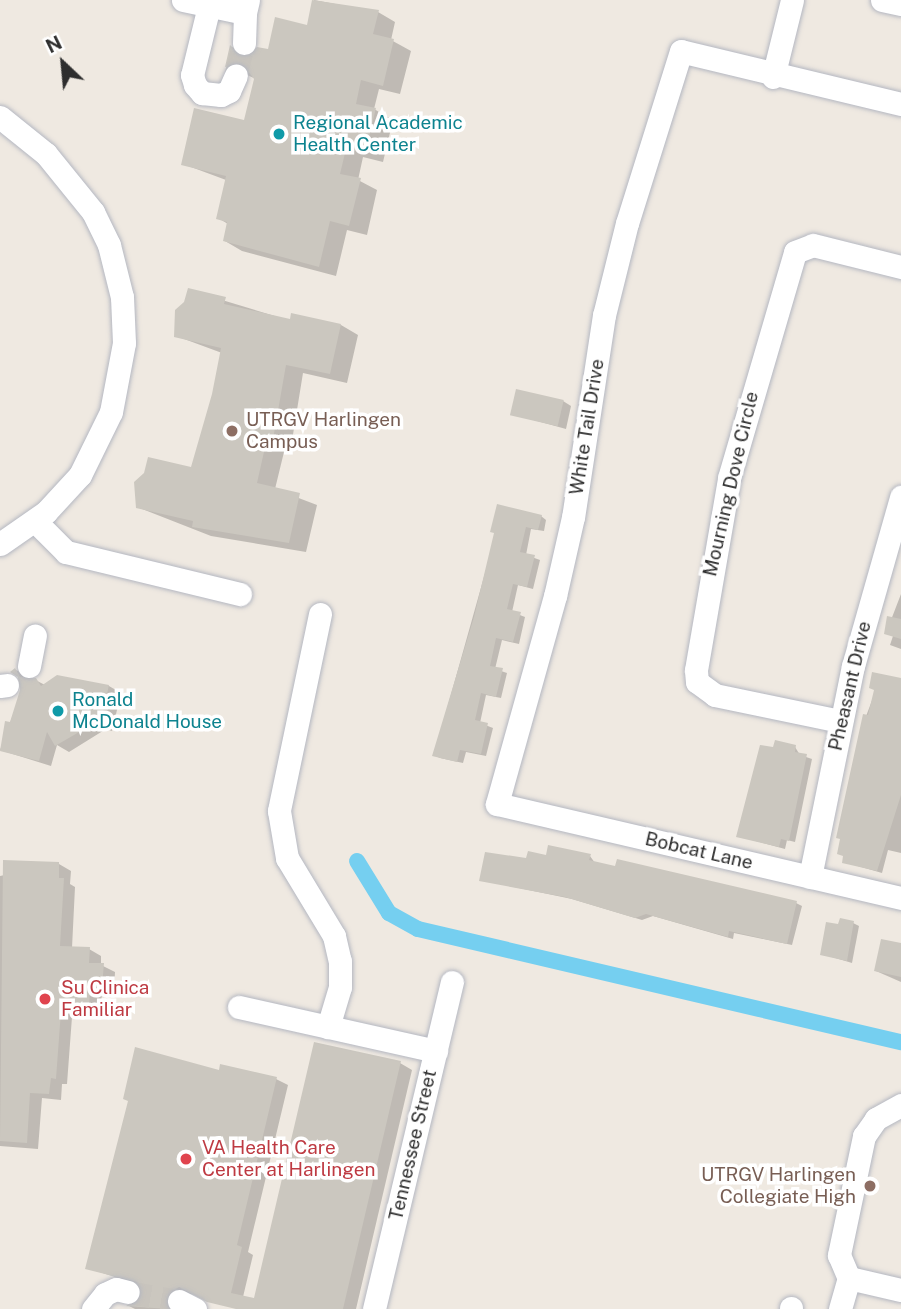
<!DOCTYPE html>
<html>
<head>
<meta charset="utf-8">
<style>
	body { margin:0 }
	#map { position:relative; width:901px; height:1309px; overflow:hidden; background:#efe9e1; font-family:"Public Sans",sans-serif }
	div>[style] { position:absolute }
	.shadow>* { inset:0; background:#0003 }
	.canal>* { height:16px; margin:-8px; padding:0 8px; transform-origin:8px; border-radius:8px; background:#75cff0 }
	.building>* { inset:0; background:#cbc7bf; transform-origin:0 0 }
	.minor-tunnel>* { height:23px; margin-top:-11.5px; transform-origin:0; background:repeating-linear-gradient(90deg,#c8c4bd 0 23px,transparent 0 34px) }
	.roads { filter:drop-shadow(0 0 2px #b4b7c1) drop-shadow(0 0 2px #b4b7c1) }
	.minor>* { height:23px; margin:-11.5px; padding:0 11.5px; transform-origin:11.5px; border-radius:11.5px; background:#fff }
	.dots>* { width:19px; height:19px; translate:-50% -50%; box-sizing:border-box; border:4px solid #fff; border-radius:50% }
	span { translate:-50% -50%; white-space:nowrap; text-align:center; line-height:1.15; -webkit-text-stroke:7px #fff; paint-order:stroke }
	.culture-label { font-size:19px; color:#0d838f }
	.left { translate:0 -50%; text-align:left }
	.education-label { font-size:19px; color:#785e54 }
	.right { translate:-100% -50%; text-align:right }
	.street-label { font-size:19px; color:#2e2e2e }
	.health-label { font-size:19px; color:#be3a42 }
	.north { position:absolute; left:28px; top:28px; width:70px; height:70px; -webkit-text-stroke:5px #fff; paint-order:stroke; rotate:334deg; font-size:19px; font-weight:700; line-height:28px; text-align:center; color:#2e2e2e }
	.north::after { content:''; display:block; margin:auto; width:24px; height:32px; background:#2e2e2e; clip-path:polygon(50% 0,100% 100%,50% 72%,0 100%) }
</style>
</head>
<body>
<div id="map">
	<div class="shadow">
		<div style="clip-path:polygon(314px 0,378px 12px,395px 22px,391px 40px,411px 51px,400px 94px,379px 89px,374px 109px,393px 120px,383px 162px,363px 157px,358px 180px,377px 190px,367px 235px,347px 230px,336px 276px,242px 251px,225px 241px,228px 224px,218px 218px,226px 180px,183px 164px,245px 122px,256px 79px,227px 66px,232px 47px,247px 56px,269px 51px,308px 27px)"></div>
		<div style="clip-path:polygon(189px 290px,291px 321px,293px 315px,341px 325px,358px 335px,347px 383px,303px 373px,290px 453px,284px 452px,275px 489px,317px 505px,306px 552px,211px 536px,137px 507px,193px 470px,213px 394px,222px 353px,176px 336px)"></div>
		<div style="clip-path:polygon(563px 401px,571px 406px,566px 429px,512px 414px)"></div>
		<div style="clip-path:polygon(541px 516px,546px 520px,544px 531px,531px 529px,526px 555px,540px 560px,533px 589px,518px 585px,512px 612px,525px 617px,519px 644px,502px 640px,495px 669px,507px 673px,501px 698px,486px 695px,480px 723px,493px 728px,486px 756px,466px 752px,463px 763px,440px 758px,434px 755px,496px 534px)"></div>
		<div style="clip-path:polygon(901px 594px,901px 649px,890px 645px,893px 636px,886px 633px)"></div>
		<div style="clip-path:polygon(16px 670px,45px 685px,58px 677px,109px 686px,121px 693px,112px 731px,106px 729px,69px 752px,57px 745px,51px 766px,0 750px,22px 690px)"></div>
		<div style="clip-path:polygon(901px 680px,901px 853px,888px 850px,882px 873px,844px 862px,860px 732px,876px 690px)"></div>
		<div style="clip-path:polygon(795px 747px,800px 755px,812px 759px,795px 842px,787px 840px,785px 849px,738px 836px,774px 749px)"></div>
		<div style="clip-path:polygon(590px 856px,595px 863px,796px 903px,802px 906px,792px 945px,734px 933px,733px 939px,653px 916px,642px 920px,572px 899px,481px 880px,528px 860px)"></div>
		<div style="clip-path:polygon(59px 864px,71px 871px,70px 884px,75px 887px,72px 948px,89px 949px,101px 956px,101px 965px,115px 972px,114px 993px,102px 992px,100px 1019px,72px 1017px,67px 1084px,62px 1084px,61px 1100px,42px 1098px,38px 1149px,0 1146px,0 876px)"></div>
		<div style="clip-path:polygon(853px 923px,859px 926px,852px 963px,822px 954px,839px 927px)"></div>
		<div style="clip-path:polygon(901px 945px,901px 982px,876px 971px)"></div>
		<div style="clip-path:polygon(400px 1063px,412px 1070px,356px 1309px,243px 1309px,198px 1294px,184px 1295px,178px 1309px,135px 1309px,129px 1306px,143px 1297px,140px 1285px,87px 1268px,220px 1072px,276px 1079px,288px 1085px,248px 1252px,253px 1255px,243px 1297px,256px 1300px)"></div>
	</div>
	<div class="canal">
		<div style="left:357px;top:861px;width:61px;rotate:58.4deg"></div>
		<div style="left:389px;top:913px;width:33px;rotate:29deg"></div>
		<div style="left:418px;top:929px;width:496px;rotate:13.2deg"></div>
	</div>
	<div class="building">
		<div style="clip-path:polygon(312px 0,379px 10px,373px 34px,394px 39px,383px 86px,361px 80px,356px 104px,376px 108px,365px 153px,346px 149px,340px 174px,361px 178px,349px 226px,330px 221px,319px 267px,223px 241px,227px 222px,216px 219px,226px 176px,181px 165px,194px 108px,244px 120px,254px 79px,241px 62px,225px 67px,230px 45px,243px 57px,257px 47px,268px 49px,275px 17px,307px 25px)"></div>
		<div style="clip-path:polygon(188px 288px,226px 297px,224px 304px,290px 319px,291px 313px,341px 324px,330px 374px,286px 365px,272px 445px,266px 443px,257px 483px,300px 493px,289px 543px,192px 527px,193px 521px,136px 508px,134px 482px,144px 473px,148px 457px,191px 467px,212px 394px,221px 348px,174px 337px,175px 310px,184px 302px)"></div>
		<div style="left:516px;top:389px;width:49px;height:27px;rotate:13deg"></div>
		<div style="clip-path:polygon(497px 504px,542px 515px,538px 530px,526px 527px,520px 552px,535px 555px,527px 587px,513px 584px,507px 609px,521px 612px,513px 642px,496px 638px,490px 666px,503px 668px,496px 697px,481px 693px,475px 720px,488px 723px,481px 754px,460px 750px,457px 762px,432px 756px,474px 617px,494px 533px,490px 532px)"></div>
		<div style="clip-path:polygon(887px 616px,901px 619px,901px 639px,884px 634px)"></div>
		<div style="clip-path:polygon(15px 668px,20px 677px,36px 678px,41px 686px,57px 675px,109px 685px,100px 725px,93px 724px,55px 746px,47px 732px,39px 761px,0 751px,5px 721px,10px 722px,20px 690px,18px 677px,10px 672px)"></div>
		<div style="clip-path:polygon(872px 672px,901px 678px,901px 795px,877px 871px,842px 863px,843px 856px,837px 854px,840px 839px,836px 838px,863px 714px,868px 715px,874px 690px,869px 688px)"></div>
		<div style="clip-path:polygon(775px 740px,796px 745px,795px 752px,807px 754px,789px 841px,781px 839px,779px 847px,736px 837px,760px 745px,773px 747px)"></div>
		<div style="clip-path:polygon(548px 845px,591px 854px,589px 860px,615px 866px,617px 859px,797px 901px,787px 944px,729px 931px,728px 937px,646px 914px,635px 918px,565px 897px,479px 881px,485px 852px,526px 858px,528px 851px,546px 855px)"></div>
		<div style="clip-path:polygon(3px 860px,59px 862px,59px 878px,64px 878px,60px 946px,90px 947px,89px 963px,104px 963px,102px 987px,90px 986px,89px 1013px,61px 1011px,56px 1079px,51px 1078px,49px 1094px,30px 1093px,27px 1143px,0 1141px)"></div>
		<div style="clip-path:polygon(840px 918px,854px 921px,847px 961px,820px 955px,826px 922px,838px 924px)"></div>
		<div style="clip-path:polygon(881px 939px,901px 943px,901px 977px,874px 971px)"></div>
		<div style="clip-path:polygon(314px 1042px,401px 1061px,343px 1309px,236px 1309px,207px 1302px,179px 1287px,167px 1294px,168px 1309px,126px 1306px,141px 1296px,137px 1282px,85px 1269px,128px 1101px,123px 1099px,135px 1047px,219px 1070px,220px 1064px,277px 1077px,237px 1245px,242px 1247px,231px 1293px,254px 1298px)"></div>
	</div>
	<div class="minor-tunnel">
		<div style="left:236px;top:75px;width:33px;rotate:-76deg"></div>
		<div style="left:128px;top:1292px;width:52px;rotate:10deg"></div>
	</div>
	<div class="roads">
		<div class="minor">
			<div style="left:183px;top:0;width:63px;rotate:11.8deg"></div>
			<div style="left:245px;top:13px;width:13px;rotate:-77deg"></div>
			<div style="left:882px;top:0;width:19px;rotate:12deg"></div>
			<div style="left:209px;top:6px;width:71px;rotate:103.8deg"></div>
			<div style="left:192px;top:75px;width:10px;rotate:73deg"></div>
			<div style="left:195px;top:85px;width:11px;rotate:49deg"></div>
			<div style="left:202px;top:93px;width:19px;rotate:6deg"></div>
			<div style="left:221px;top:95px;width:9px;rotate:-27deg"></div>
			<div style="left:229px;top:91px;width:17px;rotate:-66deg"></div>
			<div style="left:244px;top:43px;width:30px;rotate:-88deg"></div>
			<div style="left:773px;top:77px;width:79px;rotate:-76.1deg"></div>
			<div style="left:901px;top:104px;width:226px;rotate:-166.5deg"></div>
			<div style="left:681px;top:51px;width:180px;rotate:107.4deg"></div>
			<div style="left:627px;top:223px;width:95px;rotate:104deg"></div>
			<div style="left:604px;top:315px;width:204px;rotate:98.7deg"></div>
			<div style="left:573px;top:517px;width:81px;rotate:102.8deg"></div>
			<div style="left:555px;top:596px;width:216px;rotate:105.6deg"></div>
			<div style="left:497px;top:804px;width:415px;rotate:13.1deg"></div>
			<div style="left:0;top:117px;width:59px;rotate:38.8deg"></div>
			<div style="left:46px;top:154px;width:75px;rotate:51deg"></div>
			<div style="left:93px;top:212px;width:37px;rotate:64deg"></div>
			<div style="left:109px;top:245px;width:54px;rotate:76deg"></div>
			<div style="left:122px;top:297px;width:46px;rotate:87.5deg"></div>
			<div style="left:124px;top:343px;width:70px;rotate:100.7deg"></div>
			<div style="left:111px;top:412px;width:70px;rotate:116.2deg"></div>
			<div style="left:80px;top:475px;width:50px;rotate:132.6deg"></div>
			<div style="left:46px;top:512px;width:56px;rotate:145.2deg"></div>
			<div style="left:35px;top:521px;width:44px;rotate:45deg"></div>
			<div style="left:66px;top:552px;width:179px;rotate:13.6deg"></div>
			<div style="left:320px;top:614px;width:201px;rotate:101.8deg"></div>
			<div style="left:279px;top:811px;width:48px;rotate:80.3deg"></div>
			<div style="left:287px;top:858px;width:91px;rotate:58.9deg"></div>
			<div style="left:334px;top:936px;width:26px;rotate:77deg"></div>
			<div style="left:340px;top:961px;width:26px;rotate:90deg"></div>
			<div style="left:340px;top:987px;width:42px;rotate:106.7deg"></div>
			<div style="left:29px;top:666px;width:31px;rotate:-79deg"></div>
			<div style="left:0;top:686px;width:7px;rotate:-8deg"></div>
			<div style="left:840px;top:721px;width:128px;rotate:-168.3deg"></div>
			<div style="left:715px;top:695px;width:22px;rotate:-144deg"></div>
			<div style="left:697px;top:682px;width:12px;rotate:-95deg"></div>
			<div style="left:696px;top:670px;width:195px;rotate:-80.2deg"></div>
			<div style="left:729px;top:478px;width:235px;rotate:-73.7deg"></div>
			<div style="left:795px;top:252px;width:19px;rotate:-21deg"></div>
			<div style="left:813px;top:245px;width:91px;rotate:14deg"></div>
			<div style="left:810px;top:877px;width:215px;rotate:-78.5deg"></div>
			<div style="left:853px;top:666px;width:176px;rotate:-74.1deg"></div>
			<div style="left:239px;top:1007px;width:202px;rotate:12.6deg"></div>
			<div style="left:901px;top:1105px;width:29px;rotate:151deg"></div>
			<div style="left:876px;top:1119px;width:21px;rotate:125deg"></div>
			<div style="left:864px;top:1136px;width:122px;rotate:101.9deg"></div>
			<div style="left:839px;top:1255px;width:25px;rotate:67deg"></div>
			<div style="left:849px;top:1278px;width:53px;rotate:13deg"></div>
			<div style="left:179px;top:1301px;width:18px;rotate:27deg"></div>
			<div style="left:93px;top:1309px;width:19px;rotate:-51deg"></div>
			<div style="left:105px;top:1294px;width:12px;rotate:-24deg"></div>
			<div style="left:116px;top:1289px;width:12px;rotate:14deg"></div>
			<div style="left:374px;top:1309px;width:336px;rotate:-76.6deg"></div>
			<div style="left:791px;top:1309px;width:1px;rotate:-90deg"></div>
			<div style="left:840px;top:1309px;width:32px;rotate:-74deg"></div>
		</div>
	</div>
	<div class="dots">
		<div style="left:279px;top:134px;background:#0f9aa8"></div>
		<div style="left:232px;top:431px;background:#8d6e63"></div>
		<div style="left:58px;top:711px;background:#0f9aa8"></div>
		<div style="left:45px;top:999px;background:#e0444e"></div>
		<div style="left:186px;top:1159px;background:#e0444e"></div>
		<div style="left:870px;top:1186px;background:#8d6e63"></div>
	</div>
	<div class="culture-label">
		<span class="left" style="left:293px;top:134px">Regional Academic<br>Health Center</span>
		<span class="left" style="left:72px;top:711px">Ronald<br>McDonald House</span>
	</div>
	<div class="education-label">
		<span class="left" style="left:246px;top:431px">UTRGV Harlingen<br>Campus</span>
		<span class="right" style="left:856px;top:1186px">UTRGV Harlingen<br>Collegiate High</span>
	</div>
	<div class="street-label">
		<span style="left:587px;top:427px;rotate:-81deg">White Tail Drive</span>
		<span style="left:731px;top:484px;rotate:-77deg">Mourning Dove Circle</span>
		<span style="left:850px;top:686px;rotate:-77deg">Pheasant Drive</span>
		<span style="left:699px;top:851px;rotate:13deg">Bobcat Lane</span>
		<span style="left:413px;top:1145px;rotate:-77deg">Tennessee Street</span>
	</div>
	<div class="health-label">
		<span class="left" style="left:61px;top:999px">Su Clinica<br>Familiar</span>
		<span class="left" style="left:202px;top:1159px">VA Health Care<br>Center at Harlingen</span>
	</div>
	<div class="north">N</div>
</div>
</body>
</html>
